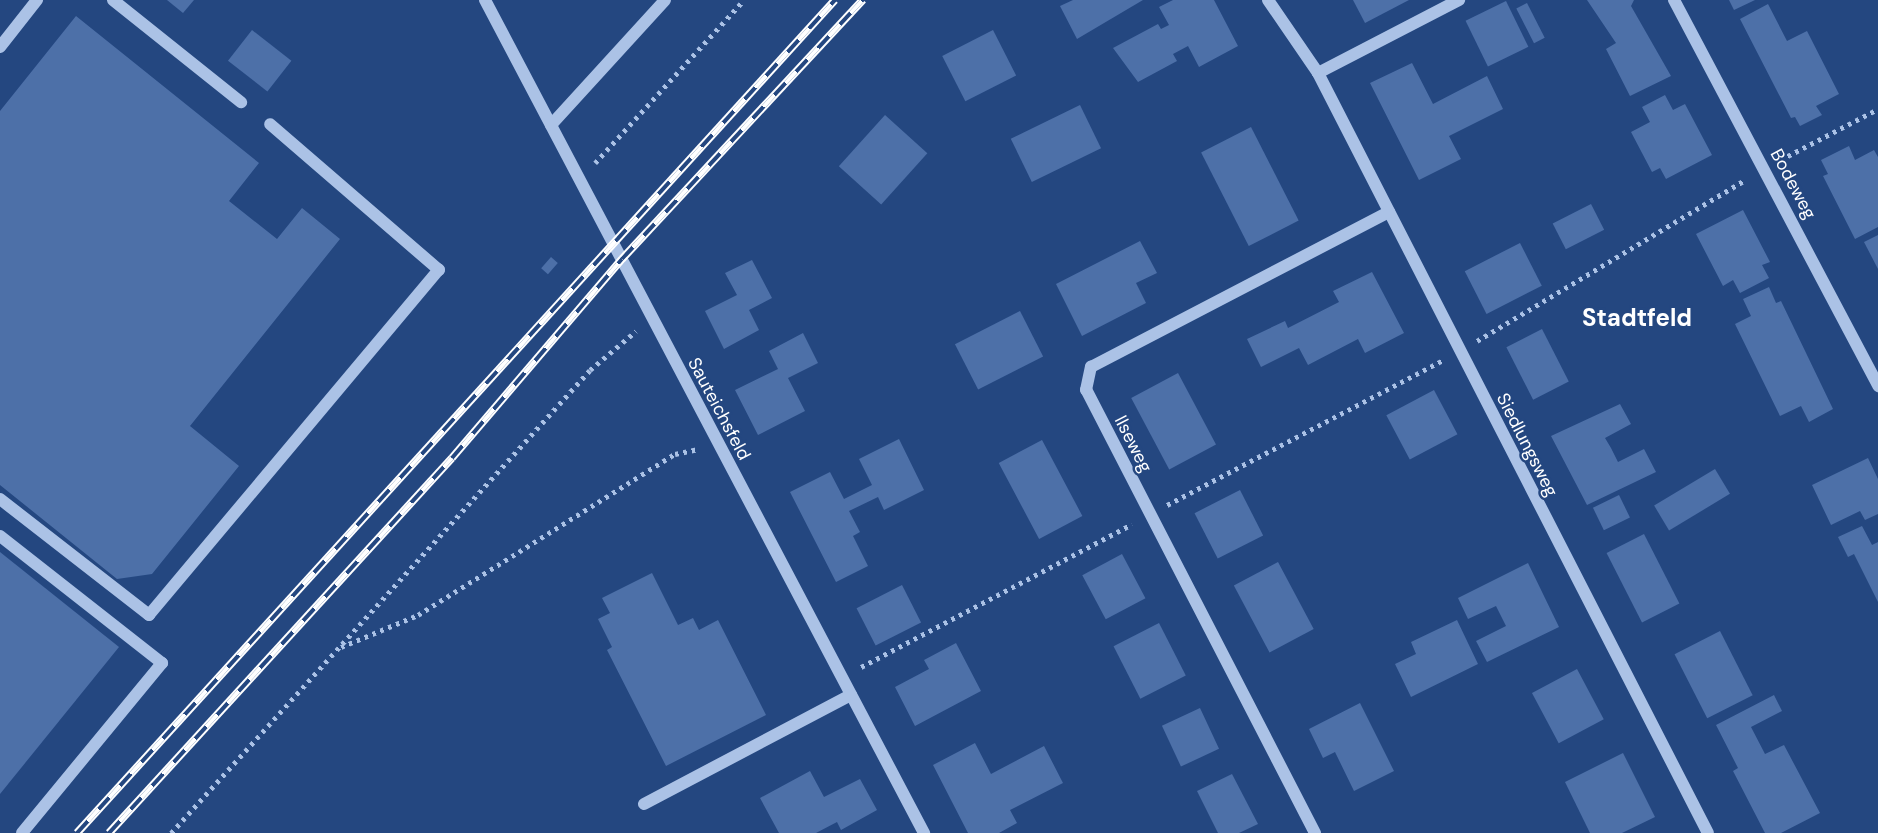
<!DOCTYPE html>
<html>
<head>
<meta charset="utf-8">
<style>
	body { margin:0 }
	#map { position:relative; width:1878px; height:833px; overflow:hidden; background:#244780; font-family:"DM Sans",sans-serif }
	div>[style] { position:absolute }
	.building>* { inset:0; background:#4d70a8; transform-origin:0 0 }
	.path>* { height:4.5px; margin-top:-2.25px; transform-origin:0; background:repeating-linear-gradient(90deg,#abc2e6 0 3.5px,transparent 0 8.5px) }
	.minor>* { height:12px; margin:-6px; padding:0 6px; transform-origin:6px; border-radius:6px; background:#abc2e6 }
	.rail>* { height:8px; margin-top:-4px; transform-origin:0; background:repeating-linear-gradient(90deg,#244780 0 16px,#fff 0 32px); box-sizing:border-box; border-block:2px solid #fff }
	span { translate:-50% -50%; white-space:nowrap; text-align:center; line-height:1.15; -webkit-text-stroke:5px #244780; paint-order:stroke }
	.street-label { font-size:18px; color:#fff }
	.district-label { font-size:24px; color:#fff; font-weight:700 }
</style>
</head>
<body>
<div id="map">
	<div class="building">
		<div style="clip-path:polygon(167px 0,194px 0,183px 13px)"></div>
		<div style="clip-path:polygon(1073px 0,1143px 0,1077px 39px,1060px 6px)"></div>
		<div style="clip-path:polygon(1173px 0,1214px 0,1238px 46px,1199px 67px,1188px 46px,1173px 54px,1177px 61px,1138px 82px,1113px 48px,1158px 24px,1161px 29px,1169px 25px,1159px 7px)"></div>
		<div style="clip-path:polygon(1353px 0,1409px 0,1365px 23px)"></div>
		<div style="clip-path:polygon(1587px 0,1634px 0,1631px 6px,1671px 76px,1630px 96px,1606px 49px,1616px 43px)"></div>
		<div style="clip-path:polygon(1729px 0,1755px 0,1734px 10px)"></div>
		<div style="left:1506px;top:1px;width:51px;height:45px;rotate:64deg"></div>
		<div style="left:1527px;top:3px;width:39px;height:12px;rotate:63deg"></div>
		<div style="clip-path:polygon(1768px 4px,1787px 41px,1807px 31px,1839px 94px,1816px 106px,1822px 115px,1800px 126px,1795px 117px,1791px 118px,1740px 19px)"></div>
		<div style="clip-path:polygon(76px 16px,259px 163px,229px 201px,277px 239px,302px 208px,340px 239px,190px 426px,239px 466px,152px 574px,117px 579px,0 485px,0 111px)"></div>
		<div style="left:252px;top:30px;width:50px;height:39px;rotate:38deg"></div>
		<div style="left:993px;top:30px;width:51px;height:57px;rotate:63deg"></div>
		<div style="clip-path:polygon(1412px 63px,1433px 104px,1487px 76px,1503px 109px,1449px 136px,1461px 159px,1419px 180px,1370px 83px)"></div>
		<div style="clip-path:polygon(1665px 95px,1673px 110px,1685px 104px,1712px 155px,1666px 179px,1660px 168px,1652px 172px,1631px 132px,1650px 122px,1642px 107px)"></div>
		<div style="left:1080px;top:105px;width:48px;height:77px;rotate:64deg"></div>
		<div style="left:885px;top:115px;width:57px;height:69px;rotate:42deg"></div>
		<div style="left:1251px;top:127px;width:105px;height:56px;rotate:63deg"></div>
		<div style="clip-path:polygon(1849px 146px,1855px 160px,1874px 150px,1878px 157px,1878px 227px,1855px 239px,1823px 176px,1828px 174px,1821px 160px)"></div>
		<div style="left:1591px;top:204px;width:29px;height:43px;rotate:63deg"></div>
		<div style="clip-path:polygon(1743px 210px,1770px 262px,1762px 265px,1769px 278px,1740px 293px,1733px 280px,1723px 286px,1696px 234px)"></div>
		<div style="clip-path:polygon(1878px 235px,1878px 269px,1864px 242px)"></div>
		<div style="clip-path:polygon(1140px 241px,1157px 273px,1136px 283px,1146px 303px,1082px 336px,1056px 284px)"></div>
		<div style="left:1520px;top:243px;width:48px;height:62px;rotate:63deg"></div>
		<div style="left:551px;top:257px;width:9px;height:15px;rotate:41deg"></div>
		<div style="clip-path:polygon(752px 260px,772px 298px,749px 310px,759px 330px,724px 349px,705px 311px,737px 295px,725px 273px)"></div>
		<div style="clip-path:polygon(1372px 272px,1404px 333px,1365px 353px,1358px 339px,1308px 365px,1299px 348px,1261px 367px,1247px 339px,1285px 321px,1288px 328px,1339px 302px,1333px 291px)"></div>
		<div style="clip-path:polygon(1769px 287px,1776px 303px,1781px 301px,1833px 409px,1809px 422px,1801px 406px,1780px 416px,1735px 324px,1751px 316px,1743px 299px)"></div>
		<div style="left:1020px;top:311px;width:51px;height:73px;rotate:63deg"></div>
		<div style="left:1542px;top:329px;width:59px;height:40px;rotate:63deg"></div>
		<div style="clip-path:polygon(803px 333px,818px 363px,788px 378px,805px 411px,758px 435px,735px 390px,778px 369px,769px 351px)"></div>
		<div style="left:1178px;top:373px;width:81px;height:53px;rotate:62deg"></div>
		<div style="left:1434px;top:390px;width:50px;height:54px;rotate:62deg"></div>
		<div style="clip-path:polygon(1620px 404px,1631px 424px,1605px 438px,1611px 448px,1618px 462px,1644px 449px,1656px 472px,1587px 505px,1551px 436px)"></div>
		<div style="clip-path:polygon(899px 439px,924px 490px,884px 510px,878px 497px,849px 511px,860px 532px,853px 536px,868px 566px,836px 582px,790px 492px,830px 472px,844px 499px,872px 485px,859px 459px)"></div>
		<div style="left:1042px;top:440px;width:86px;height:49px;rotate:62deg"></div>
		<div style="clip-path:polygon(1868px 458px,1878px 479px,1878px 514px,1865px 520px,1860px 511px,1831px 525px,1812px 485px)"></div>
		<div style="left:1715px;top:469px;width:29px;height:71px;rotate:59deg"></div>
		<div style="left:1240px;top:490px;width:51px;height:51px;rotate:63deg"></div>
		<div style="left:1619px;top:495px;width:25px;height:29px;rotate:64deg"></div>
		<div style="clip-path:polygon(1862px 526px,1872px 545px,1878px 542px,1878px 602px,1854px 554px,1848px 557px,1838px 537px)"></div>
		<div style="left:1644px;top:534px;width:78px;height:42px;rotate:63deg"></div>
		<div style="clip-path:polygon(0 552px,119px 647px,0 794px)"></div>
		<div style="left:1122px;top:554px;width:50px;height:45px;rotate:62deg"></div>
		<div style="left:1278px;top:562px;width:76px;height:50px;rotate:62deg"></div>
		<div style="clip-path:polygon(1528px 563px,1559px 627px,1487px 662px,1476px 641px,1506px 626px,1496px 606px,1468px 619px,1458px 598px)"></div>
		<div style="clip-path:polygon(652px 573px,678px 625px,693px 618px,699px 630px,718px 620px,766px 715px,666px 766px,607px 650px,612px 647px,598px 619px,610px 613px,602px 598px)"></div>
		<div style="left:902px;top:585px;width:42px;height:51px;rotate:63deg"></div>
		<div style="clip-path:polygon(1457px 620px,1478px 664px,1411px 697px,1395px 664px,1416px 654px,1411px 642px)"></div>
		<div style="left:1159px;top:623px;width:59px;height:51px;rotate:63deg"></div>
		<div style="left:1720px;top:631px;width:72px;height:51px;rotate:63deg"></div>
		<div style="clip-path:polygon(956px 643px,981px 691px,915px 726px,895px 687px,929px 669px,924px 660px)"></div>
		<div style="left:1577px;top:669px;width:57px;height:51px;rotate:62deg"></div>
		<div style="clip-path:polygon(1774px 695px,1782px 711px,1751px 727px,1765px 754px,1784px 745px,1820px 813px,1781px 833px,1765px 833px,1733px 771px,1738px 768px,1716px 725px)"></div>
		<div style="clip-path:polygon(1360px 703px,1394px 771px,1354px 791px,1335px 752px,1323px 758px,1309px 729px)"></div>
		<div style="left:1200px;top:708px;width:45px;height:42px;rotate:65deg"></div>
		<div style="clip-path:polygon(975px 743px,991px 774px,1044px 746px,1063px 783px,1010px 810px,1017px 823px,999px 833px,968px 833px,933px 765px)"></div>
		<div style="clip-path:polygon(1623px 753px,1655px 817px,1622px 833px,1590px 833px,1565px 782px)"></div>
		<div style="clip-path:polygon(810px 771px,824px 797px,860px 779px,877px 810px,841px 830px,837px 822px,816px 833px,779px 833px,760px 798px)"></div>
		<div style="clip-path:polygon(1232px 774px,1258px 824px,1239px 833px,1218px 833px,1197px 791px)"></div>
	</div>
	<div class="path">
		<div style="left:1780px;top:160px;width:110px;rotate:-27.5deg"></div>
		<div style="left:595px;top:163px;width:221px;rotate:-47.6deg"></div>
		<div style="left:1477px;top:341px;width:313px;rotate:-31deg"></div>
		<div style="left:1167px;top:505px;width:310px;rotate:-27.7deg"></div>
		<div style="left:341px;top:647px;width:83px;rotate:-22.6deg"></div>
		<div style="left:418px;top:615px;width:303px;rotate:-32.1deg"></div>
		<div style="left:675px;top:454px;width:25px;rotate:-12deg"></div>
		<div style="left:861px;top:667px;width:306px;rotate:-27.8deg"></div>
		<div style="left:171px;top:833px;width:624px;rotate:-47.86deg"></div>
		<div style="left:590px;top:370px;width:60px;rotate:-40.3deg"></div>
	</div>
	<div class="minor">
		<div style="left:113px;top:0;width:164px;rotate:38.6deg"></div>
		<div style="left:485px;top:0;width:942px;rotate:62.21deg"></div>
		<div style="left:1268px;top:0;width:88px;rotate:55.6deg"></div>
		<div style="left:1318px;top:73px;width:854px;rotate:62.84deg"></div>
		<div style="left:1674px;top:0;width:437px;rotate:62.1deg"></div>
		<div style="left:0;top:47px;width:60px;rotate:-51.8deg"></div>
		<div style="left:1318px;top:73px;width:159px;rotate:-27.4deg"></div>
		<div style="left:551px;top:125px;width:169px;rotate:-47.6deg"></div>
		<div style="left:0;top:499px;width:189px;rotate:37.9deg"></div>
		<div style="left:149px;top:615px;width:451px;rotate:-50deg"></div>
		<div style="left:439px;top:270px;width:223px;rotate:-139.2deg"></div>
		<div style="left:0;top:536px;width:206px;rotate:38.1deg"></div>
		<div style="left:162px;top:663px;width:220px;rotate:129.5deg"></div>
		<div style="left:644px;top:804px;width:234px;rotate:-27.8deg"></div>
		<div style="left:1315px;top:833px;width:499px;rotate:-117.3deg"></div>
		<div style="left:1086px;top:390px;width:24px;rotate:-78deg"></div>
		<div style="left:1091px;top:367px;width:336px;rotate:-27.5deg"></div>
	</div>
	<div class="rail">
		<div style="left:77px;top:833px;width:1126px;rotate:-47.7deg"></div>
		<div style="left:109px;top:833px;width:508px;rotate:-47.55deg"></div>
		<div style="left:452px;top:458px;width:262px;rotate:-49.5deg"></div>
		<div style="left:622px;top:259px;width:354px;rotate:-47.1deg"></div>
	</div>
	<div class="street-label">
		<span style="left:1793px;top:184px;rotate:62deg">Bodeweg</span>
		<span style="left:719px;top:409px;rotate:62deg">Sauteichsfeld</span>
		<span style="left:1133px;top:444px;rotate:63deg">Ilseweg</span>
		<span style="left:1527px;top:445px;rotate:63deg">Siedlungsweg</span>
	</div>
	<div class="district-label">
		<span style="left:1637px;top:318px">Stadtfeld</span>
	</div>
</div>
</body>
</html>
